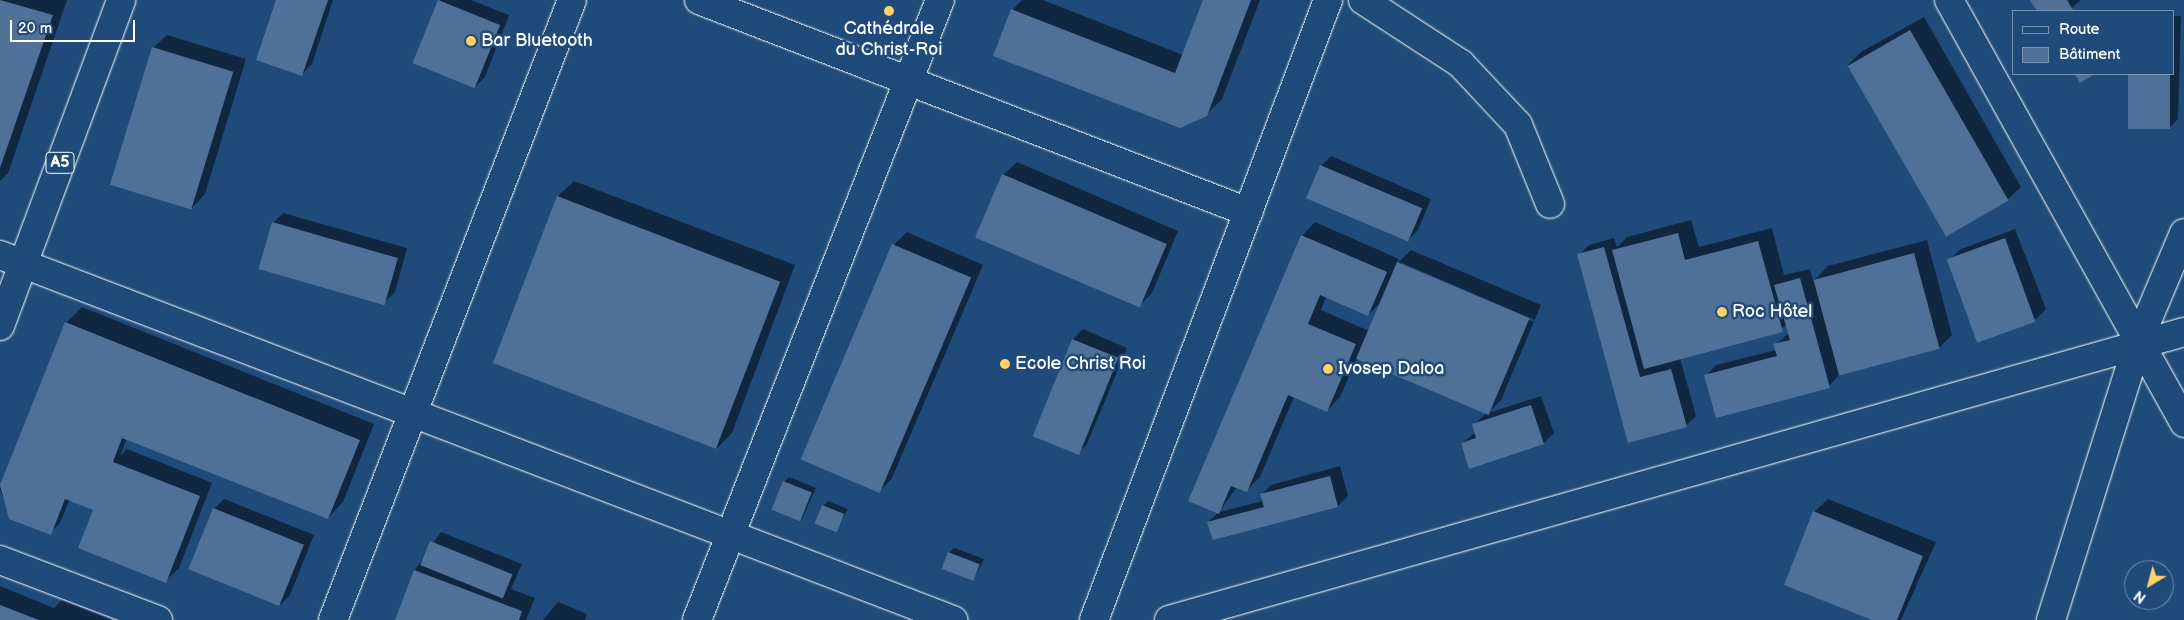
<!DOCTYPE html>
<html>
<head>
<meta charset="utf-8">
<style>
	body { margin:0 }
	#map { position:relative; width:2184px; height:620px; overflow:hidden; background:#1f4a7a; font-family:"Balsamiq Sans",sans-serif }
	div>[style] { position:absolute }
	.shadow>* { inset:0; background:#0007 }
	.building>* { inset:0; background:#507197; transform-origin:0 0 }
	.roads { filter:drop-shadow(0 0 1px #fff) drop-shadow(0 0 1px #fff) }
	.minor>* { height:28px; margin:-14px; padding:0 14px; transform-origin:14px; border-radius:14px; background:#1f4a7a }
	.major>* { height:28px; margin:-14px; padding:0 14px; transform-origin:14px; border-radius:14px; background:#1f4a7a }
	.dots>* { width:14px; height:14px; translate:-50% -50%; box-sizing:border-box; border:2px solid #1f4a7a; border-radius:50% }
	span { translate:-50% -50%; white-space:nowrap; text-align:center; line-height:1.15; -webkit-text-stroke:5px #1f4a7a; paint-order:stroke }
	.shield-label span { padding:1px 4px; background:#1f4a7a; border:1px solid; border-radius:4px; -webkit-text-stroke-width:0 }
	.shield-label { font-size:16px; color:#fff; font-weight:700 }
	.poi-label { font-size:18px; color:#fff }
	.left { translate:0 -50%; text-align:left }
	.legend { position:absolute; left:2012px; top:10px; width:162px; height:65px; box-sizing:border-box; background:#1f4a7a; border:1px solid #7992af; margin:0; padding:6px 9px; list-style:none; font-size:15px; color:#fff }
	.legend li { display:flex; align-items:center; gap:10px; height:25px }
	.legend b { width:25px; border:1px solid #7992af }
	.north { position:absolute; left:2124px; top:560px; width:50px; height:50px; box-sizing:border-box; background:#1f4a7a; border:1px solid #7992af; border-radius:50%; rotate:217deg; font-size:14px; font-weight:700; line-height:20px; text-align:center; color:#fff }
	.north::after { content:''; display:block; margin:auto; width:18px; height:22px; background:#ffd166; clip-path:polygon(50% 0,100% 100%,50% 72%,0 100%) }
	.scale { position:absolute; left:10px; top:20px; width:125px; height:22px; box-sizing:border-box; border:2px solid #fff; border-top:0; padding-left:6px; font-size:15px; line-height:18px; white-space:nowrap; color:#fff; -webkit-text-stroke:4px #1f4a7a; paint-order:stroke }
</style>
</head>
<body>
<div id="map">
	<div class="shadow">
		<div style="clip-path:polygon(0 0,67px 0,8px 173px,0 181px)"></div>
		<div style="clip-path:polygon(278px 0,333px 0,312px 64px,302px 74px)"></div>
		<div style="clip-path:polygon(440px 0,471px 0,509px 15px,485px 77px,475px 87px)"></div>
		<div style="clip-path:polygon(1022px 0,1043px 0,1183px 55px,1204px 0,1260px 0,1222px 99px,1206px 115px,1012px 10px)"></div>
		<div style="clip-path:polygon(2032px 0,2081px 0,2068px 11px,2038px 11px)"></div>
		<div style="clip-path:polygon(2173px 16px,2181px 16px,2178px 119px,2168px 129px,2128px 128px,2130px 74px,2173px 74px)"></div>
		<div style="clip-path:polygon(1924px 17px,2021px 187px,2007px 200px,1848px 65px,1861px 52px)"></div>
		<div style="clip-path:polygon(167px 35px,246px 59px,205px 194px,192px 208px,153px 48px)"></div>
		<div style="clip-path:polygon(1331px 156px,1431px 199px,1418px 230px,1408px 240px,1321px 166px)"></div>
		<div style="clip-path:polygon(1017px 162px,1178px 231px,1152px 293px,1138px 307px,1003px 175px)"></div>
		<div style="clip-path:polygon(574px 181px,795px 265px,732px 433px,717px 448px,495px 364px,558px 196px)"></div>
		<div style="clip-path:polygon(283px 213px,407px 248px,395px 292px,385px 302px,273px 223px)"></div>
		<div style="clip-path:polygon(1691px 220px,1699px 247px,1772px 228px,1784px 275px,1810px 269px,1813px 281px,1828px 266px,1927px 240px,1952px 335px,1939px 348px,1839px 375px,1829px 386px,1706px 376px,1716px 365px,1776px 350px,1775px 345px,1789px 333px,1787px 326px,1680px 358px,1696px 416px,1686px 426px,1629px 441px,1579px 255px,1589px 245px,1614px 238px,1617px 247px,1627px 237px)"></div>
		<div style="clip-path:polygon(evenodd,1315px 222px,1399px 259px,1397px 264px,1411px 250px,1541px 305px,1501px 400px,1488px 413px,1541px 396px,1554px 433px,1544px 443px,1462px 443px,1476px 432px,1473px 425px,1487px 413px,1357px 358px,1340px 397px,1327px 411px,1294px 397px,1260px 477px,1246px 491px,1237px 487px,1219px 512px,1263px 501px,1261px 495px,1271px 485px,1340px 466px,1348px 496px,1338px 506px,1213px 538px,1208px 522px,1219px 512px,1302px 236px,1315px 222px,1402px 263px,1535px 320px,1534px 322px,1402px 266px,1402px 263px,1315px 222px,1326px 297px,1368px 315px,1381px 302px,1369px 331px,1321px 310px,1326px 297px)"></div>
		<div style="clip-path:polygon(2015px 229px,2046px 309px,2036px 319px,1980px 340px,1949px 261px,1959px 250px)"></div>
		<div style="clip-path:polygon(907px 232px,983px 265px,892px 478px,879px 492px,894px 245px)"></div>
		<div style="clip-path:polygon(82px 307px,374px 424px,343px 502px,328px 518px,127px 438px,120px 456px,127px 449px,212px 483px,179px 568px,165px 581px,97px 505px,70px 499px,60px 523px,50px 533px,10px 518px,0 489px,66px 323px)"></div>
		<div style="clip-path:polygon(1083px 329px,1127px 348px,1087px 444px,1077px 454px,1073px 339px)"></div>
		<div style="clip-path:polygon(789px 477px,816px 488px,801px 521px,784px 482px)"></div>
		<div style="clip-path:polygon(224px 499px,314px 535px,290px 595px,280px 605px,214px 509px)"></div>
		<div style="clip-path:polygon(1828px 499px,1936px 542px,1901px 620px,1876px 620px,1814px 512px)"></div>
		<div style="clip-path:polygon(828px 501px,848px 509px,836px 531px,823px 506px)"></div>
		<div style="clip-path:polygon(441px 532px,522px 564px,511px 589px,535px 598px,526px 620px,396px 620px,415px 570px)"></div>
		<div style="clip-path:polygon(954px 548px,984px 559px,973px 580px,949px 553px)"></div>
		<div style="clip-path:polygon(0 586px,54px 608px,62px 600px,112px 620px,0 620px)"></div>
		<div style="clip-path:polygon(558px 602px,587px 614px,585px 620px,543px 620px)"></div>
	</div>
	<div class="building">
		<div style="clip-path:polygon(0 0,53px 15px,0 168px)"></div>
		<div style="clip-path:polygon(276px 0,328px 0,302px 76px,256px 60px)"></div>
		<div style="left:438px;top:0;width:67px;height:68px;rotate:22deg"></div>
		<div style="clip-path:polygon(1203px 0,1251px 0,1207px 116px,1180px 128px,993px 56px,1011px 9px,1175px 73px)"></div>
		<div style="clip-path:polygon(2030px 0,2067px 0,2073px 10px,2037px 11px)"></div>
		<div style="left:1910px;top:30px;width:197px;height:72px;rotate:60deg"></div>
		<div style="left:152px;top:47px;width:85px;height:144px;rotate:17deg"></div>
		<div style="clip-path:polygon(2075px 74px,2095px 74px,2080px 83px)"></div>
		<div style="left:2128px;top:74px;width:42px;height:55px"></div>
		<div style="left:1320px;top:165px;width:111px;height:36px;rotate:23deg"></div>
		<div style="left:1002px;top:174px;width:179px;height:69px;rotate:23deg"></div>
		<div style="left:557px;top:196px;width:239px;height:179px;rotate:21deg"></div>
		<div style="left:272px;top:222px;width:131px;height:49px;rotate:16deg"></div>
		<div style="clip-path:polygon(1678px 233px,1685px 260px,1758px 241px,1783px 332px,1644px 369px,1612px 250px)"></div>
		<div style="clip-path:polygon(1301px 235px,1387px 272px,1368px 316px,1320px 295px,1308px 324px,1356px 344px,1327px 412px,1288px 395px,1247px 492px,1231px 486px,1219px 514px,1188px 501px)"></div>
		<div style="left:2005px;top:238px;width:89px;height:62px;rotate:70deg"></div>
		<div style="left:892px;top:244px;width:86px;height:234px;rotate:23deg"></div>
		<div style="clip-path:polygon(1604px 247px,1640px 377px,1671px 369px,1687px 427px,1628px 443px,1577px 254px)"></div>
		<div style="left:1914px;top:253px;width:99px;height:104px;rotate:75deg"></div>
		<div style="left:1397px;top:262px;width:144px;height:105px;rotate:23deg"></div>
		<div style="clip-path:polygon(1800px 278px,1830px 388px,1716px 418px,1704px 375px,1777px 356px,1773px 344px,1790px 340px,1774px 285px)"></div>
		<div style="clip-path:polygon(65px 322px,360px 440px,328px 519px,122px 438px,113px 462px,200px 496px,166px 583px,78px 548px,93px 510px,65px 499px,51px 535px,9px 519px,0 485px)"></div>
		<div style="left:1072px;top:339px;width:50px;height:105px;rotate:22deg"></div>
		<div style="clip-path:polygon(1531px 405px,1544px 444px,1469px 469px,1461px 443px,1476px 438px,1472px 424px)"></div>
		<div style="clip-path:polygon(1330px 476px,1338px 507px,1213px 540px,1207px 522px,1264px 507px,1260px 494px)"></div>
		<div style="left:783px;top:481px;width:31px;height:31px;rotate:22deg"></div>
		<div style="left:822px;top:505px;width:24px;height:20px;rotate:22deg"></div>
		<div style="left:213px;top:508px;width:98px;height:66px;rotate:22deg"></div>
		<div style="clip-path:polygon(1813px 511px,1923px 556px,1897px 620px,1872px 620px,1784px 585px)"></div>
		<div style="left:430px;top:541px;width:89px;height:26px;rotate:22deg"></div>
		<div style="left:948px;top:552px;width:34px;height:18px;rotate:21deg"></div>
		<div style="clip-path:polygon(414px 570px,522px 611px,519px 620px,395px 620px)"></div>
		<div style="clip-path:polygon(0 605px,39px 620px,0 620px)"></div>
	</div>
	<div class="roads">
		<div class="minor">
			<div style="left:699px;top:0;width:589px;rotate:21.11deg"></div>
			<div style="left:1363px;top:0;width:117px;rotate:33.1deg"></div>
			<div style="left:1461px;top:64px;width:83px;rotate:46.9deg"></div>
			<div style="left:1518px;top:125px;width:85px;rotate:67.9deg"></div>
			<div style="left:1949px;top:0;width:484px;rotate:60.9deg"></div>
			<div style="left:0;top:255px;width:1021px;rotate:20.96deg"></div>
			<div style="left:0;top:560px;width:169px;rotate:20.8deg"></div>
			<div style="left:333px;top:620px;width:664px;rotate:-68.92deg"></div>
			<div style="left:697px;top:620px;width:666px;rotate:-68.6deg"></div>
			<div style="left:1094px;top:620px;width:663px;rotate:-69.32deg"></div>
			<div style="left:1169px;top:620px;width:1055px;rotate:-15.84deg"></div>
			<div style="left:2051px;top:620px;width:291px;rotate:-72.6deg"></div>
			<div style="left:2138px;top:342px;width:118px;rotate:-67.1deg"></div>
		</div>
		<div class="major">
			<div style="left:0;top:326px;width:348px;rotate:-69.6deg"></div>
		</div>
	</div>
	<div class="dots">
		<div style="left:889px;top:11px;background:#ffd166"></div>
		<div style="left:471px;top:41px;background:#ffd166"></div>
		<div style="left:1722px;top:312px;background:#ffd166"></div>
		<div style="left:1005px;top:364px;background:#ffd166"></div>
		<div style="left:1328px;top:369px;background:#ffd166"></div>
	</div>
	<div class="shield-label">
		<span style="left:60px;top:163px">A5</span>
	</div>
	<div class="poi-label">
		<span style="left:889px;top:40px">Cathédrale<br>du Christ-Roi</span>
		<span class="left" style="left:481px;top:41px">Bar Bluetooth</span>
		<span class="left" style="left:1732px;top:312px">Roc Hôtel</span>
		<span class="left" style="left:1015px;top:364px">Ecole Christ Roi</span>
		<span class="left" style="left:1338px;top:369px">Ivosep Daloa</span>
	</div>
	<ul class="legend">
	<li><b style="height:6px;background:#1f4a7a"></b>Route</li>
	<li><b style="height:14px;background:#507197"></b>Bâtiment</li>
	</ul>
	<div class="north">N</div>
	<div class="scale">20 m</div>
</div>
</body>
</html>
